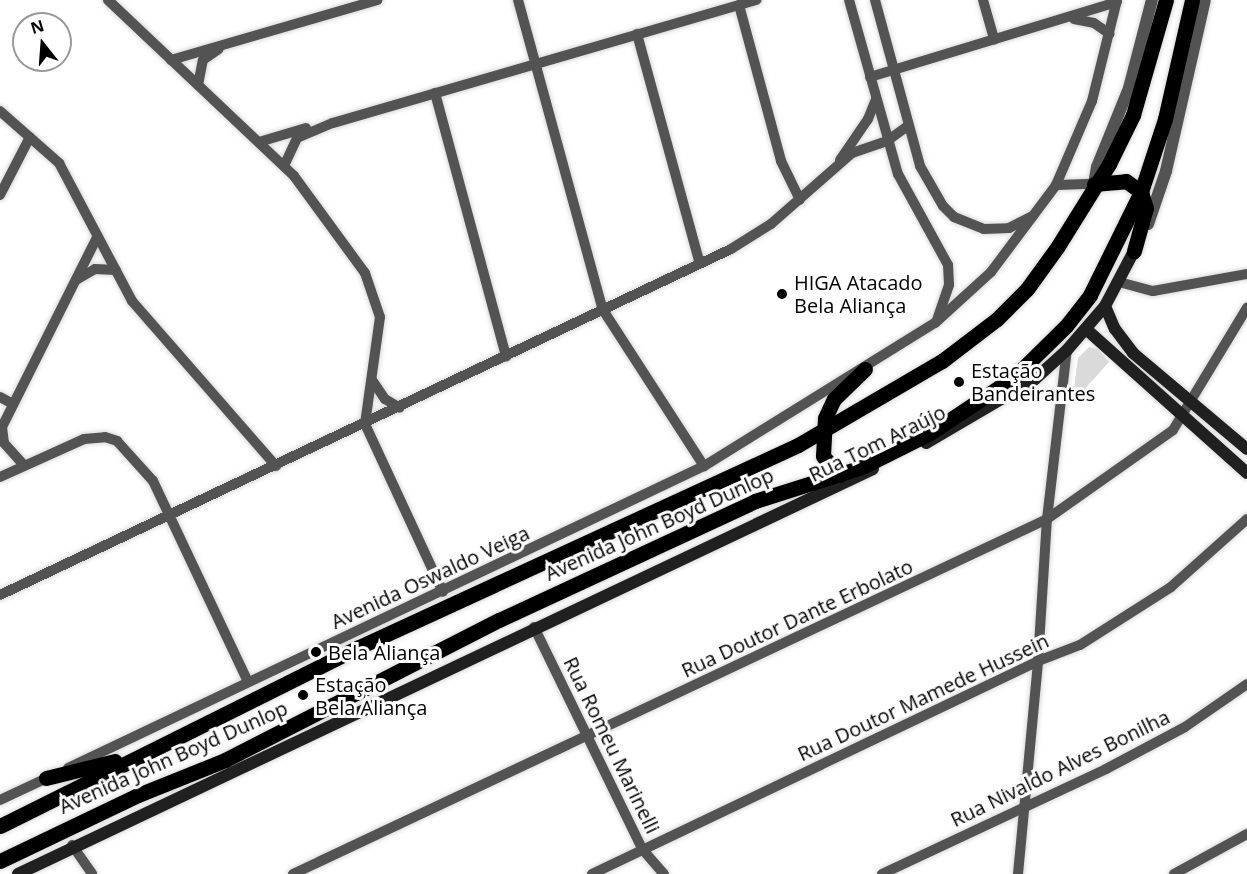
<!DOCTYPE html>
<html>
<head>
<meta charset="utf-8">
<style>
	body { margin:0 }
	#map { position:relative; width:1247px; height:874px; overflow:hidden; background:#fff; font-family:"Open Sans",sans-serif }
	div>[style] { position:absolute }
	.green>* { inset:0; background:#dadada }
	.roads { filter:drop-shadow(0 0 2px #dbdbdb) drop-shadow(0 0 2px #dbdbdb) }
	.minor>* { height:10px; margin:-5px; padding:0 5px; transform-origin:5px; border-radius:5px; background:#535353 }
	.tertiary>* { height:12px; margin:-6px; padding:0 6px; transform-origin:6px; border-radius:6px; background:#535353 }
	.secondary>* { height:12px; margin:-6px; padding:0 6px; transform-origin:6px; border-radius:6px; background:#202020 }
	.primary>* { height:15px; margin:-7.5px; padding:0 7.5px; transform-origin:7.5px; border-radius:7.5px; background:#000 }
	.dots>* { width:16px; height:16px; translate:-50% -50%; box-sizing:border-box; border:3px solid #fff; border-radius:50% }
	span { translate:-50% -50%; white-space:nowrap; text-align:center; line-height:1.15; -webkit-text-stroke:6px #fff; paint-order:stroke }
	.poi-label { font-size:20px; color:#000 }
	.left { translate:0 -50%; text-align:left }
	.street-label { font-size:20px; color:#000 }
	.north { position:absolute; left:12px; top:12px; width:60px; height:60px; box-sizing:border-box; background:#fff; border:2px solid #999; border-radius:50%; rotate:343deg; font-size:16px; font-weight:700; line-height:24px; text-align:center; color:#000 }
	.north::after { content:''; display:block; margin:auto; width:21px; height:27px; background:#000; clip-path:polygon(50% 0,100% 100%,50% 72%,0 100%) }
</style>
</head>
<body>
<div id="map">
	<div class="green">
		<div style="clip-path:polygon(1089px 347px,1098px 349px,1109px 362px,1072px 403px,1078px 358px)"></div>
	</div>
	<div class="roads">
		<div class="minor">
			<div style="left:108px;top:0;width:256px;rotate:43.4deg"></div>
			<div style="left:294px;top:176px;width:120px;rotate:53.8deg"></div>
			<div style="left:365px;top:273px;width:46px;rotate:71.2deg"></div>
			<div style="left:380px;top:317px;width:108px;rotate:98deg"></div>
			<div style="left:365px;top:424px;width:185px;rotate:65.1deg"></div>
			<div style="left:518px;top:0;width:321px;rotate:74.7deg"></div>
			<div style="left:603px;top:310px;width:186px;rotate:57.1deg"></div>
			<div style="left:849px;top:0;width:181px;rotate:74.3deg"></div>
			<div style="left:898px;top:174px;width:104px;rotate:61.2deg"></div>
			<div style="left:948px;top:265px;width:20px;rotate:87deg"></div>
			<div style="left:949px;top:285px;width:36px;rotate:109deg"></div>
			<div style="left:875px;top:0;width:172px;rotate:74.8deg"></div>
			<div style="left:920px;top:166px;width:46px;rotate:60.1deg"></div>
			<div style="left:943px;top:206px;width:16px;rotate:45deg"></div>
			<div style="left:954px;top:217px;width:32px;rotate:22deg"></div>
			<div style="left:984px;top:229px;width:25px;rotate:-2deg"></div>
			<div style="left:1009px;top:228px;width:27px;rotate:-27deg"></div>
			<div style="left:983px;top:0;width:41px;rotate:74.2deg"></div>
			<div style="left:739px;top:5px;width:162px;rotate:74.9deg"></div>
			<div style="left:781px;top:161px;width:43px;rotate:64deg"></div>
			<div style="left:1074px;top:19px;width:20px;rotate:11deg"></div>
			<div style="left:1094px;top:23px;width:19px;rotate:35deg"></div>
			<div style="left:637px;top:34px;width:238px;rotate:74.7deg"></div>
			<div style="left:171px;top:60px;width:215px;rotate:-16.2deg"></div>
			<div style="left:870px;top:77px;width:258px;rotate:-16.9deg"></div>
			<div style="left:198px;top:85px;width:25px;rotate:-79deg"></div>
			<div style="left:203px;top:60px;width:19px;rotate:-35deg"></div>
			<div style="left:435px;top:93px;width:273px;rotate:74.9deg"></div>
			<div style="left:0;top:111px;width:79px;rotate:41.4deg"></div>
			<div style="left:59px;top:163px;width:156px;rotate:62.1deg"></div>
			<div style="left:132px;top:301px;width:219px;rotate:48.9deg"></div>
			<div style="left:259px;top:142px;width:49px;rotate:-16.6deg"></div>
			<div style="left:840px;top:160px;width:50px;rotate:-55.7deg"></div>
			<div style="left:868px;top:119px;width:22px;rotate:-68deg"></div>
			<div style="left:284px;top:166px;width:31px;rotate:-65deg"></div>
			<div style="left:297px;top:138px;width:39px;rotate:-23deg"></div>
			<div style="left:333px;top:123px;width:441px;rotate:-16.2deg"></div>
			<div style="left:1056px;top:185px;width:38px;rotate:-2deg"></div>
			<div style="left:0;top:195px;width:65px;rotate:-62.7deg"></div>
			<div style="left:76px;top:280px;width:22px;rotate:-30deg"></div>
			<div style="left:95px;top:269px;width:21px;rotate:3deg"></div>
			<div style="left:1119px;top:282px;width:35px;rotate:15deg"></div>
			<div style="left:1153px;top:291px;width:96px;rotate:-10.3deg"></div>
			<div style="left:372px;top:380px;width:23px;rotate:56deg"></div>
			<div style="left:385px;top:399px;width:17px;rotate:31deg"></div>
			<div style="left:0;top:397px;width:15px;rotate:28deg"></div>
			<div style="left:2px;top:427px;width:16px;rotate:83deg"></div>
			<div style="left:4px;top:443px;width:30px;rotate:48deg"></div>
			<div style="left:0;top:431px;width:217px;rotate:-63.4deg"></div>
			<div style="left:0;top:477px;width:92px;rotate:-24.3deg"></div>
			<div style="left:84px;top:439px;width:21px;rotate:-5deg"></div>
			<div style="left:105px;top:437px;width:13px;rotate:18deg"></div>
			<div style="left:117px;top:441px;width:54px;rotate:48deg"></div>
			<div style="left:153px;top:481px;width:222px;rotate:64.7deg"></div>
			<div style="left:0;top:595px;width:809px;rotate:-25.33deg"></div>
			<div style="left:731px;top:249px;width:47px;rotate:-32deg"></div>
			<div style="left:771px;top:224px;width:108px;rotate:-41.2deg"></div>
			<div style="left:852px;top:153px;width:37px;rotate:-19deg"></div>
			<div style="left:887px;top:141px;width:26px;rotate:-36deg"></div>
			<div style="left:534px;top:627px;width:248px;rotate:64deg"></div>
			<div style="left:643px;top:850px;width:32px;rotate:49deg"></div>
			<div style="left:68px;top:768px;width:704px;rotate:-25.4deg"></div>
			<div style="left:704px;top:466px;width:272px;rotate:-31.8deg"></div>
			<div style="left:935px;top:323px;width:76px;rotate:-42.3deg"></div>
			<div style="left:991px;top:272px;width:109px;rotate:-53.2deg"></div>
			<div style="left:1056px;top:185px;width:91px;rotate:-66.8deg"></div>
			<div style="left:1092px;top:101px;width:104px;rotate:-76.1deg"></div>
			<div style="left:0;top:800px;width:56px;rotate:-25.2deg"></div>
			<div style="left:72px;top:845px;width:35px;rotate:55deg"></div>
			<div style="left:293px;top:874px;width:833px;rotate:-25.21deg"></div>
			<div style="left:1047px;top:519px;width:154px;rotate:-35.2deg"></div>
			<div style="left:1173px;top:430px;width:143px;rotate:-58.8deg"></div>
			<div style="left:592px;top:874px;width:494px;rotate:-25.5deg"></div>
			<div style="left:1038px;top:661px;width:45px;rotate:-20.9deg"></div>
			<div style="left:1080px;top:645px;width:108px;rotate:-32.5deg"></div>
			<div style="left:1171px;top:587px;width:102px;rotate:-41.8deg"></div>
			<div style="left:882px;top:874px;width:247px;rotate:-25.1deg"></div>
			<div style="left:1106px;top:769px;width:89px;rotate:-28deg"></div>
			<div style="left:1185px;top:727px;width:75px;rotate:-34.7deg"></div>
			<div style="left:1018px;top:874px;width:214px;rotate:-84.6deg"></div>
			<div style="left:1038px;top:661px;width:142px;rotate:-86.4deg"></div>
			<div style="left:1047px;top:519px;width:170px;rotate:-83.3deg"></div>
			<div style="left:1174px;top:874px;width:83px;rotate:-28.7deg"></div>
		</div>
		<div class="tertiary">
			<div style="left:1094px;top:184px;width:17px;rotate:-80deg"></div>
			<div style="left:1097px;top:167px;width:85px;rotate:-67.9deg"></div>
			<div style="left:1129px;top:88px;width:91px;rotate:-75.4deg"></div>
			<div style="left:1148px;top:224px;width:56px;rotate:-71.2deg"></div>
			<div style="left:1166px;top:171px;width:175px;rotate:-77.2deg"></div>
		</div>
		<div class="secondary">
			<div style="left:1105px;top:306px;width:25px;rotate:67deg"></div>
			<div style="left:1115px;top:329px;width:30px;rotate:53deg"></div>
			<div style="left:1133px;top:353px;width:149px;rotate:40.1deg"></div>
			<div style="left:1086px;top:329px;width:216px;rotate:41.8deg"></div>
			<div style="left:926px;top:443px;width:126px;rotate:-30.4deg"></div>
			<div style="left:1035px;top:379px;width:43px;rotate:-42.2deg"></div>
			<div style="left:1067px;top:350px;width:58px;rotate:-49.2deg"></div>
			<div style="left:1105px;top:306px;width:62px;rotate:-62.2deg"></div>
			<div style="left:18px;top:874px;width:946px;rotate:-25.35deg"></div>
		</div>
		<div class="primary">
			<div style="left:1094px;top:184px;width:32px;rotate:-5deg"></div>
			<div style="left:1126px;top:181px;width:19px;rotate:36deg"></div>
			<div style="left:1141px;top:192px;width:17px;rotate:73deg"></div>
			<div style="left:1146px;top:208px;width:45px;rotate:105.6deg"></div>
			<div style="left:840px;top:475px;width:25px;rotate:-132deg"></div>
			<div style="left:823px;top:456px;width:38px;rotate:-87deg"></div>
			<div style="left:825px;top:418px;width:21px;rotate:-65deg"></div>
			<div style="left:834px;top:399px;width:43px;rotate:-44.1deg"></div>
			<div style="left:46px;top:778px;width:71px;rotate:-13.8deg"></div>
			<div style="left:0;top:826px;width:401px;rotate:-26.5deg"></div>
			<div style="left:359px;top:647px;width:483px;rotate:-24.7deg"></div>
			<div style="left:798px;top:445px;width:167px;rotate:-30.3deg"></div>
			<div style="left:942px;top:361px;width:69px;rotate:-37.4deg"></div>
			<div style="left:997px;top:319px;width:42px;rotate:-45deg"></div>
			<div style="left:1027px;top:289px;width:53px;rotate:-54.2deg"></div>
			<div style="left:1058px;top:246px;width:97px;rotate:-58.1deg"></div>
			<div style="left:1109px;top:164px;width:55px;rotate:-63.9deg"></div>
			<div style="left:1133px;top:115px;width:120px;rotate:-74deg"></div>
			<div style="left:0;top:861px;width:153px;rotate:-25.6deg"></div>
			<div style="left:138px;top:795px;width:94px;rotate:-21.9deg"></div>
			<div style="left:225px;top:760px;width:308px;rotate:-27.1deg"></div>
			<div style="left:499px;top:620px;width:282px;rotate:-24.9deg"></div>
			<div style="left:755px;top:501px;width:112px;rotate:-17.6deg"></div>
			<div style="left:862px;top:467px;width:76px;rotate:-26.6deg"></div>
			<div style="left:930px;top:433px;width:100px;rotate:-33.5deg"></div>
			<div style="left:1013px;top:378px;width:74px;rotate:-44.5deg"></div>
			<div style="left:1066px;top:326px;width:39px;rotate:-52deg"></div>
			<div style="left:1090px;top:295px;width:115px;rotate:-63.7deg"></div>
			<div style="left:1141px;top:192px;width:77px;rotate:-71.8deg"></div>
			<div style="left:1165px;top:119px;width:122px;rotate:-77.2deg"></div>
		</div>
	</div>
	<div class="dots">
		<div style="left:782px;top:294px;background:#000"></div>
		<div style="left:959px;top:382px;background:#000"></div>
		<div style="left:316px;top:652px;background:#000"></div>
		<div style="left:303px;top:695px;background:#000"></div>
	</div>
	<div class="poi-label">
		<span class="left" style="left:794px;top:294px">HIGA Atacado<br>Bela Aliança</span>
		<span class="left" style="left:971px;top:382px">Estação<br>Bandeirantes</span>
		<span class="left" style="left:328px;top:652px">Bela Aliança</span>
		<span class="left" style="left:315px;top:696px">Estação<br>Bela Aliança</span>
	</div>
	<div class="street-label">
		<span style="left:877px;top:443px;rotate:-26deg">Rua Tom Araújo</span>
		<span style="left:659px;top:524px;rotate:-24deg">Avenida John Boyd Dunlop</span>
		<span style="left:430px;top:577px;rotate:-25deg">Avenida Oswaldo Veiga</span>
		<span style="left:797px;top:618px;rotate:-25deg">Rua Doutor Dante Erbolato</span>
		<span style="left:923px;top:697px;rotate:-25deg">Rua Doutor Mamede Hussein</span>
		<span style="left:612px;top:745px;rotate:64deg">Rua Romeu Marinelli</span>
		<span style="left:173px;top:757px;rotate:-24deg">Avenida John Boyd Dunlop</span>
		<span style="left:1060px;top:768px;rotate:-26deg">Rua Nivaldo Alves Bonilha</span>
	</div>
	<div class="north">N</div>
</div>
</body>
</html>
